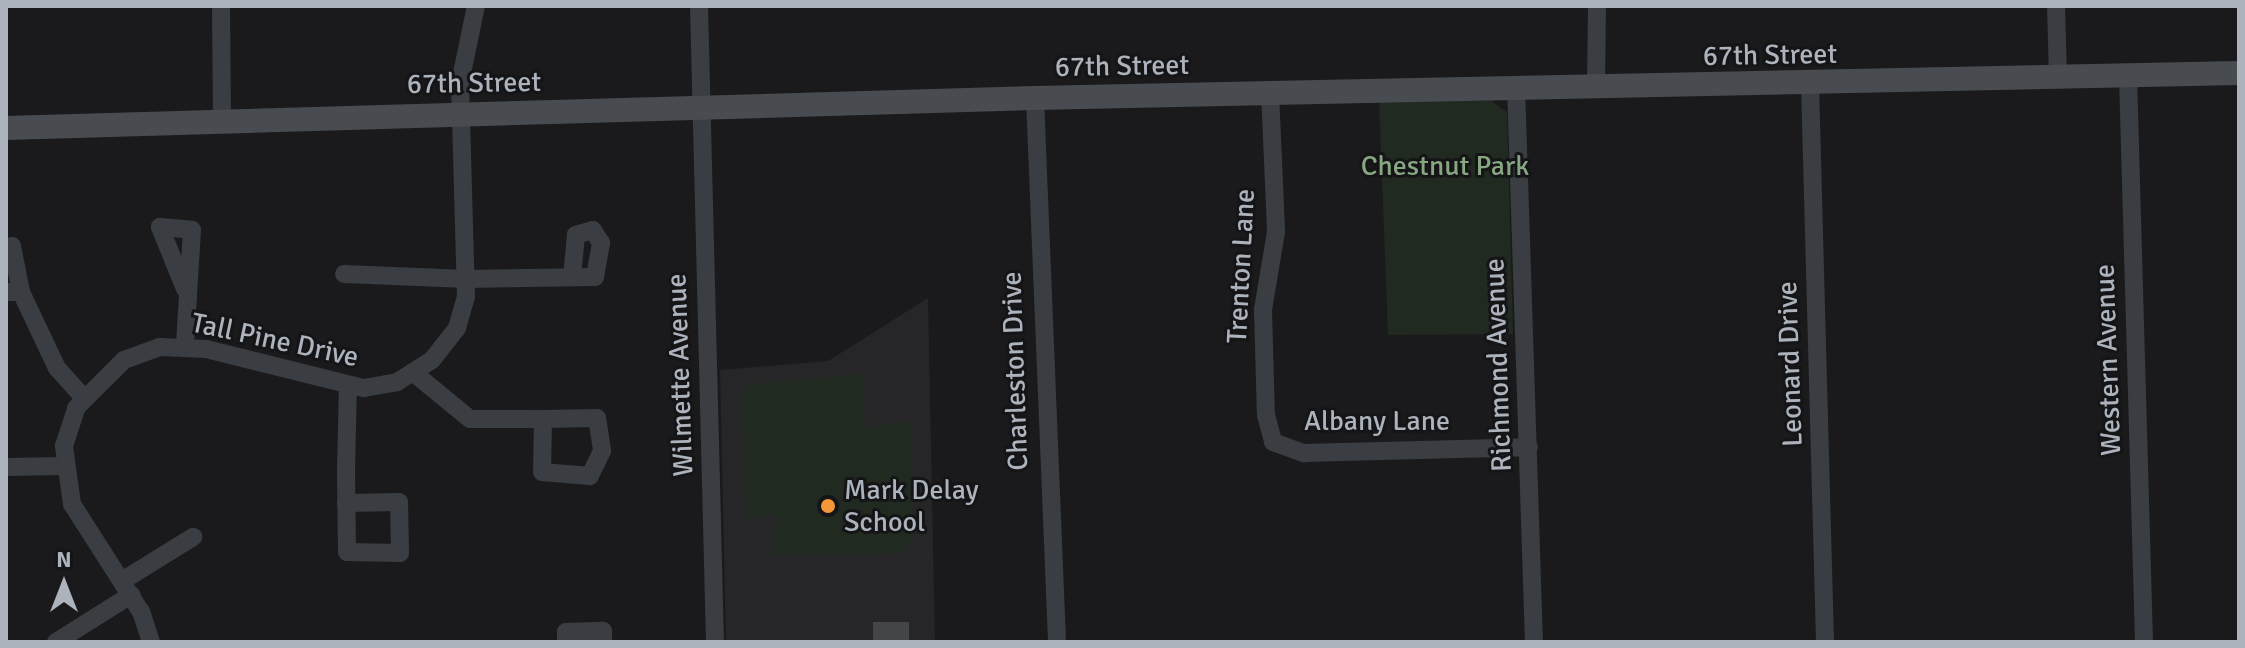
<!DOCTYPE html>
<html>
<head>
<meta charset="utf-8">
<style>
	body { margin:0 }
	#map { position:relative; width:2245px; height:648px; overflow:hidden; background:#1a1a1c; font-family:Signika,sans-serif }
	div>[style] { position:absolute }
	.built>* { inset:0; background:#262629 }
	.green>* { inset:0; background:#212a21 }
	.building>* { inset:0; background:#444549; transform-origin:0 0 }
	.street>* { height:18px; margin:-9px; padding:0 9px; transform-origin:9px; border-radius:9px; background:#3a3d41 }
	.secondary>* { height:24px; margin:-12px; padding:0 12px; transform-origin:12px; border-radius:12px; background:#484c51 }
	.dots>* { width:22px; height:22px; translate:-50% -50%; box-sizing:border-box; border:4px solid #151517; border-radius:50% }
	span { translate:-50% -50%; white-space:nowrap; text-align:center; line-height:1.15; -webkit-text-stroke:6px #151517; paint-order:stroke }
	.street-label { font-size:28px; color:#acb3bc }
	.park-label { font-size:28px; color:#87a783 }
	.poi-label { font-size:28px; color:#acb3bc }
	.left { translate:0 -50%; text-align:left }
	.frame { position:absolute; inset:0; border:8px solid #acb3bc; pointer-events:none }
	.north { position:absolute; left:24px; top:544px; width:80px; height:80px; -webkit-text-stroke:6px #151517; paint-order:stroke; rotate:0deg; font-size:22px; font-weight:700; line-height:32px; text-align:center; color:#acb3bc }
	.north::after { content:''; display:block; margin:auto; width:28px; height:36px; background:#acb3bc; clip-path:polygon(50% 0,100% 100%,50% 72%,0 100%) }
</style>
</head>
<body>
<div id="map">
	<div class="built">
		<div style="clip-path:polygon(928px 298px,935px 642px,726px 642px,720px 370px,828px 361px)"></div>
	</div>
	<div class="green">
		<div style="clip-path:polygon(1379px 99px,1491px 101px,1507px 112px,1513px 334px,1388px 335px)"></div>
		<div style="clip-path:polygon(863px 374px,865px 427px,911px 422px,914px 538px,900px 553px,771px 555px,777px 516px,745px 517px,742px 393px,751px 384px)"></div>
	</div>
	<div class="building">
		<div style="left:909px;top:622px;width:20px;height:36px;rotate:90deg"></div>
	</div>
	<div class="street">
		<div style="left:221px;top:6px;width:113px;rotate:89.5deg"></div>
		<div style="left:699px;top:6px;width:636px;rotate:88.56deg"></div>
		<div style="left:2056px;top:6px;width:71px;rotate:88.4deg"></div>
		<div style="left:2128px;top:76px;width:566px;rotate:88.38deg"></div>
		<div style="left:1810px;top:84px;width:558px;rotate:88.46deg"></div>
		<div style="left:1516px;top:86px;width:556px;rotate:88.15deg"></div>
		<div style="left:1596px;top:87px;width:81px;rotate:-89.3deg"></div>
		<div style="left:1270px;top:92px;width:140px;rotate:87.5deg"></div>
		<div style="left:1276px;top:232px;width:79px;rotate:99.5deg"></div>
		<div style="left:1263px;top:310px;width:105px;rotate:88.4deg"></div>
		<div style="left:1266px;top:415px;width:28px;rotate:75deg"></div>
		<div style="left:1273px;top:442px;width:33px;rotate:20deg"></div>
		<div style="left:1304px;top:453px;width:225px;rotate:-1.5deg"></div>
		<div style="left:1035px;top:98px;width:544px;rotate:87.68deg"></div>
		<div style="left:6px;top:247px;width:6px;rotate:-9deg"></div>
		<div style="left:12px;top:246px;width:47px;rotate:78.9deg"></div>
		<div style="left:21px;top:292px;width:15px;rotate:180deg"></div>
		<div style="left:344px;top:274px;width:122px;rotate:2.3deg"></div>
		<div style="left:466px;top:279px;width:129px;rotate:-0.9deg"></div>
		<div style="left:595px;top:277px;width:35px;rotate:-80deg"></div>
		<div style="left:601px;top:243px;width:15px;rotate:-122deg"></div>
		<div style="left:593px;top:230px;width:18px;rotate:164deg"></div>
		<div style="left:576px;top:235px;width:42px;rotate:95.4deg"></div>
		<div style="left:185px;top:289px;width:67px;rotate:-112deg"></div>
		<div style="left:160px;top:227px;width:32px;rotate:5deg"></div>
		<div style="left:192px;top:230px;width:115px;rotate:93.5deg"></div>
		<div style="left:21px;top:292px;width:84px;rotate:64.7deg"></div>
		<div style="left:57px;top:368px;width:39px;rotate:48deg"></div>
		<div style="left:415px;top:374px;width:71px;rotate:39.3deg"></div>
		<div style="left:470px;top:419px;width:73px"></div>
		<div style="left:543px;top:419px;width:54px;rotate:-1.1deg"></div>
		<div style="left:597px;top:418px;width:33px;rotate:81deg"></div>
		<div style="left:602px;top:451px;width:28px;rotate:116deg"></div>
		<div style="left:590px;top:476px;width:48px;rotate:-175.2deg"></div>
		<div style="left:542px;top:472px;width:53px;rotate:-88.9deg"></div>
		<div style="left:6px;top:467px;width:57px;rotate:-1deg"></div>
		<div style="left:346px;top:503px;width:53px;rotate:-1.1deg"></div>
		<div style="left:399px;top:502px;width:51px;rotate:88.9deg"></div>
		<div style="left:400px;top:553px;width:53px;rotate:-178.9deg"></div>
		<div style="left:347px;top:552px;width:81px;rotate:-90.7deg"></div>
		<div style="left:346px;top:471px;width:85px;rotate:-88.7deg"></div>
		<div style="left:122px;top:581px;width:84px;rotate:-31.8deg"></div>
		<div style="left:56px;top:642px;width:89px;rotate:-32.1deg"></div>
		<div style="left:151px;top:642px;width:32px;rotate:-108deg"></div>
		<div style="left:141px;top:612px;width:128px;rotate:-122.6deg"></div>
		<div style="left:72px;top:504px;width:59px;rotate:-97.9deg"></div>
		<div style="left:64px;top:446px;width:40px;rotate:-72deg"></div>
		<div style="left:76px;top:408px;width:68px;rotate:-45deg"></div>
		<div style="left:124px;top:360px;width:38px;rotate:-20deg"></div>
		<div style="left:160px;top:347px;width:46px;rotate:2.5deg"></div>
		<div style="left:206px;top:349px;width:163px;rotate:13.9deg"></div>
		<div style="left:364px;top:388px;width:34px;rotate:-10deg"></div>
		<div style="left:397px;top:382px;width:41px;rotate:-32.2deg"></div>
		<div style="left:432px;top:360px;width:41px;rotate:-52deg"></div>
		<div style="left:457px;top:328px;width:32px;rotate:-74deg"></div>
		<div style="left:466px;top:297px;width:214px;rotate:-91.6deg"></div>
		<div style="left:460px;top:83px;width:79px;rotate:-78.3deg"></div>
		<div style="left:566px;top:642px;width:10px;rotate:-90deg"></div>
		<div style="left:566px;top:632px;width:37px;rotate:-2deg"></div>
		<div style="left:603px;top:631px;width:11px;rotate:90deg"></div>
	</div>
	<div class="secondary">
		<div style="left:6px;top:128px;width:1029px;rotate:-1.67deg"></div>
		<div style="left:1035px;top:98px;width:1204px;rotate:-1.19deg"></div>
	</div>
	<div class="dots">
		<div style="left:828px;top:506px;background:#f59738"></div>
	</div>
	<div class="street-label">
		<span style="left:1770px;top:55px;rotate:-1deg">67th Street</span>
		<span style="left:1122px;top:66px;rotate:-1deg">67th Street</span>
		<span style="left:474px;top:83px;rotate:-1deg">67th Street</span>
		<span style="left:1241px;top:266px;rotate:-87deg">Trenton Lane</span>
		<span style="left:275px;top:340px;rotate:12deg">Tall Pine Drive</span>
		<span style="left:2108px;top:360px;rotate:-92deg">Western Avenue</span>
		<span style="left:1790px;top:364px;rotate:-92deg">Leonard Drive</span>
		<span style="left:1498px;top:365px;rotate:-92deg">Richmond Avenue</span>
		<span style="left:1015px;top:371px;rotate:-92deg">Charleston Drive</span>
		<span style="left:680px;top:375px;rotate:-92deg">Wilmette Avenue</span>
		<span style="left:1377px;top:421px">Albany Lane</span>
	</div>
	<div class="park-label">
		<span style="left:1445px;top:166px">Chestnut Park</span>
	</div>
	<div class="poi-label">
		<span class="left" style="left:844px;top:506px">Mark Delay<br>School</span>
	</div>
	<div class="frame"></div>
	<div class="north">N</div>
</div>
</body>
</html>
